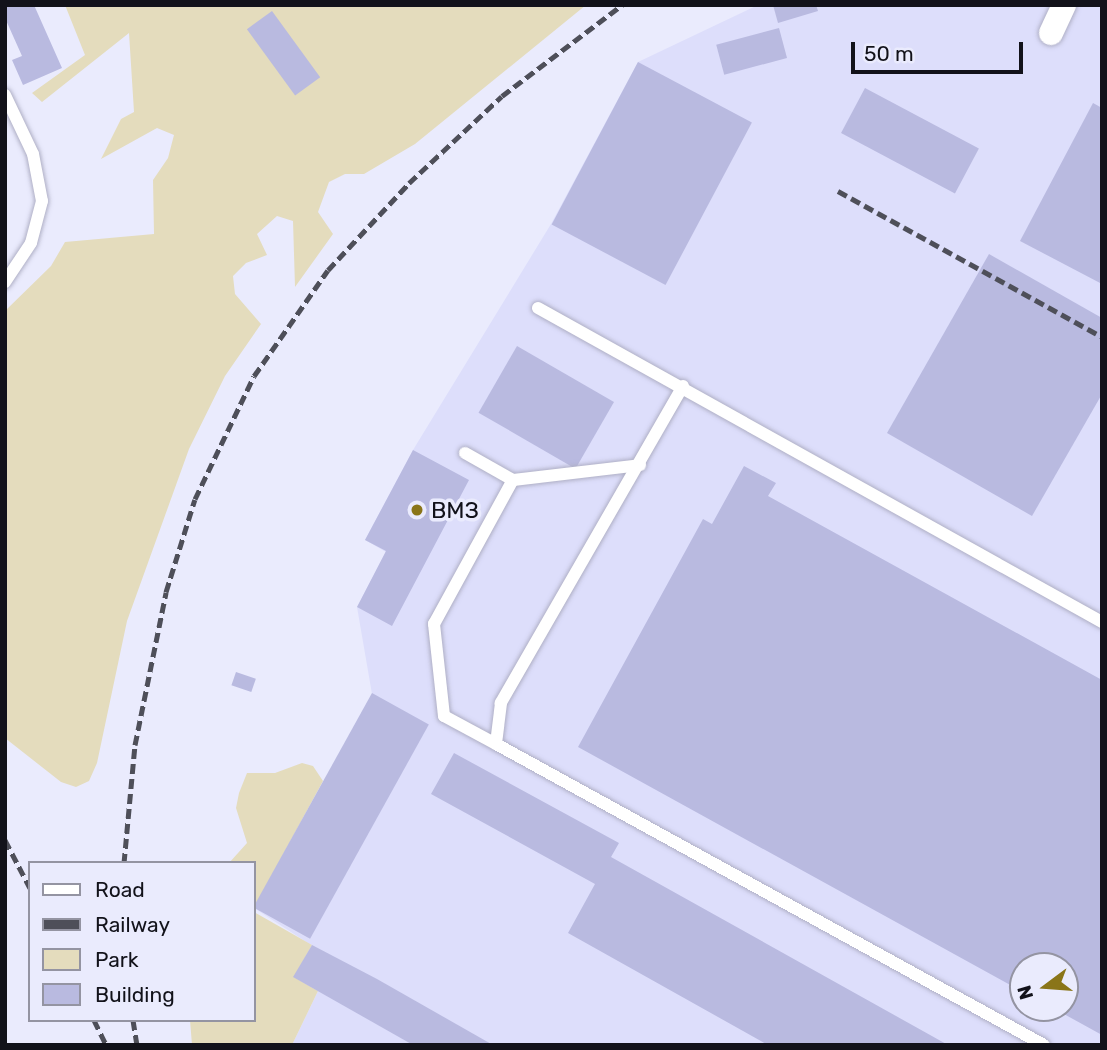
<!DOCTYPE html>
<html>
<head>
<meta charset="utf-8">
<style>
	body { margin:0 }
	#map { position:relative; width:1107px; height:1050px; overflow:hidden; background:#eaebfd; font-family:Rubik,sans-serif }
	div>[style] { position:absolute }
	.built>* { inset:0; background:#dddefb }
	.green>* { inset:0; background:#e4dcbd }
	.building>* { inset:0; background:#b9bae0; transform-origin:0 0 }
	.roads { filter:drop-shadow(0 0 2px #afafc5) drop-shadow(0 0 2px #afafc5) }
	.service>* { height:12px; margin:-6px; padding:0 6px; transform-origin:6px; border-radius:6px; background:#fff }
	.minor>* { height:24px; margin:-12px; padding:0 12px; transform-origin:12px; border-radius:12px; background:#fff }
	.rail>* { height:5px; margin-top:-2.5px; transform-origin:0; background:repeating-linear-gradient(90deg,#4e4f59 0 10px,transparent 0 15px) }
	.dots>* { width:19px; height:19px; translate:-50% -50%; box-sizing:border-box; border:4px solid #eaebfd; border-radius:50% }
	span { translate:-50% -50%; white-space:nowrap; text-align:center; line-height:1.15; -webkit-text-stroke:7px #eaebfd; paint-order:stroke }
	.poi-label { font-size:23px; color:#12121a }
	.left { translate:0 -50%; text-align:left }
	.frame { position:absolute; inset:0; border:7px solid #12121a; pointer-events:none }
	.legend { position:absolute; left:28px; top:861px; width:228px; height:161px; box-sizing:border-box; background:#eaebfd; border:2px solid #9494a2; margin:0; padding:9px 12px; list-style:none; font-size:21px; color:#12121a }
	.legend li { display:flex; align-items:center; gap:14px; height:35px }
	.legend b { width:35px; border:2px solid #9494a2 }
	.north { position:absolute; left:1009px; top:952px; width:70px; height:70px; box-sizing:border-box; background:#eaebfd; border:2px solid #9494a2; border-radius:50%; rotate:254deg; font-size:19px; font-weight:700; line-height:28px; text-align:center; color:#12121a }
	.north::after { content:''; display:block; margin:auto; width:24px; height:32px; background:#8a7519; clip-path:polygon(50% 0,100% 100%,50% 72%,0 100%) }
	.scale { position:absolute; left:851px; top:42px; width:172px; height:32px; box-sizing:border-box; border:4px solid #12121a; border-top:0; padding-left:9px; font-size:21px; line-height:24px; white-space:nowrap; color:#12121a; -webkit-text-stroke:5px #eaebfd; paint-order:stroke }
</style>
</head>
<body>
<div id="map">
	<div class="built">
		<div style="clip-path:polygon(evenodd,758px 5px,1102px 5px,1102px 1045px,292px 1045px,318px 991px,293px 977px,311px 945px,254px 908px,372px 694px,357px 607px,386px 552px,365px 540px,413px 450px,551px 224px,638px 62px,758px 5px,1023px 966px,1065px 966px,1065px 1008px,1023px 1008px,1023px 966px)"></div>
	</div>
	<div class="green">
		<div style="clip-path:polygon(65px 5px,586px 5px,415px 144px,364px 174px,345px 174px,329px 182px,318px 212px,333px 234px,295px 287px,293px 221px,277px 216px,257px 234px,267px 255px,246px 263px,233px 276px,235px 294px,261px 324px,225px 376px,189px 449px,127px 621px,97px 763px,89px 781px,76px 787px,61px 782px,5px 738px,5px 311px,51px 266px,65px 242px,154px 234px,153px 180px,168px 158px,174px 135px,157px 128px,101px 159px,121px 119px,134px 112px,129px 33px,42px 102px,32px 93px,85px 55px)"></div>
		<div style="clip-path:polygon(302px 763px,313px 766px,323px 781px,254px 908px,254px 863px,229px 863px,247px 843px,236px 808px,239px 793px,247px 773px,275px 773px)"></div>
		<div style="clip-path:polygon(254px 912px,312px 945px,294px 977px,318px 991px,292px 1045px,192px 1045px,190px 1020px,254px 1020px)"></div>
	</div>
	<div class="building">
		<div style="clip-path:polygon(5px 5px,34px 5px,62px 68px,23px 85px,12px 60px,22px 56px,5px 18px)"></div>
		<div style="clip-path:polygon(773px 5px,816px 5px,818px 11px,778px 23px)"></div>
		<div style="left:272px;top:11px;width:82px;height:31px;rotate:54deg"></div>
		<div style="left:779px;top:28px;width:31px;height:65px;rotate:75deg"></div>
		<div style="left:638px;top:62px;width:129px;height:184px;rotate:28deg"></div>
		<div style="left:865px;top:88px;width:129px;height:51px;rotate:28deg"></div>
		<div style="clip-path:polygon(1093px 103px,1102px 108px,1102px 284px,1020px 241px)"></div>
		<div style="clip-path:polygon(989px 254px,1102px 318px,1102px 394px,1032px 516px,887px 433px)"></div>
		<div style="left:517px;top:346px;width:112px;height:77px;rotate:30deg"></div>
		<div style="clip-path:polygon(413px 450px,469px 480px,392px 626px,357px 607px,386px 551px,365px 540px)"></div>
		<div style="clip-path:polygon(744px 466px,776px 483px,768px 496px,1102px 680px,1102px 1035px,1053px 1008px,1065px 1008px,1065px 966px,1023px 966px,1023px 992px,578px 747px,703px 519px,712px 524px)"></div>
		<div style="left:236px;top:672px;width:21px;height:14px;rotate:19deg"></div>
		<div style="left:372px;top:693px;width:65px;height:245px;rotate:29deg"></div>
		<div style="clip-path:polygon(454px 753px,619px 843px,611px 857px,948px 1045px,768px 1045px,568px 933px,595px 884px,431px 794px)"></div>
		<div style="clip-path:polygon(312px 945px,377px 979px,493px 1045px,413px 1045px,293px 977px)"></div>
	</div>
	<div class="roads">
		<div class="service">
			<div style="left:5px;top:95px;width:65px;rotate:64.6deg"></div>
			<div style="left:33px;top:154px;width:48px;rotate:79.2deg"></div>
			<div style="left:42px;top:201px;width:43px;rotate:104.7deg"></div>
			<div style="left:31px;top:243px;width:47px;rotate:123.7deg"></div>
			<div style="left:538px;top:308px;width:646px;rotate:29.11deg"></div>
			<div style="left:683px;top:386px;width:366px;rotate:119.9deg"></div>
			<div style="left:501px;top:703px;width:41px;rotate:97deg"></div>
			<div style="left:496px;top:744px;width:625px;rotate:28.78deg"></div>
			<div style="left:465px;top:453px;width:55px;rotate:29.4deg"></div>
			<div style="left:496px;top:744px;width:59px;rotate:-151.7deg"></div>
			<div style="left:444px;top:716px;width:93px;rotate:-96.2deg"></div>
			<div style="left:434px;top:624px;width:164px;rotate:-61.3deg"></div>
			<div style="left:513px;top:480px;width:128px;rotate:-6.7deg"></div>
		</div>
		<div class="minor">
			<div style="left:1051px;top:33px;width:31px;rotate:-65deg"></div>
		</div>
	</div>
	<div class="rail">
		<div style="left:838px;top:191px;width:302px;rotate:28.9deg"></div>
		<div style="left:5px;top:840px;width:54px;rotate:62.5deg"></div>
		<div style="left:124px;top:863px;width:119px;rotate:-84.7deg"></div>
		<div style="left:135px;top:745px;width:156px;rotate:-78.5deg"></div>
		<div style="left:166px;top:592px;width:97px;rotate:-72.7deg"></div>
		<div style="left:195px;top:499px;width:136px;rotate:-64.4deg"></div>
		<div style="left:254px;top:376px;width:129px;rotate:-55.1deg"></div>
		<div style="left:328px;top:270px;width:119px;rotate:-47deg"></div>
		<div style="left:409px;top:183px;width:127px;rotate:-43.1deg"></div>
		<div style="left:502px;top:96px;width:151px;rotate:-37.2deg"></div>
		<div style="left:94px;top:1020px;width:28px;rotate:64deg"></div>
		<div style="left:133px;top:1020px;width:25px;rotate:81deg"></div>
	</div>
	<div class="dots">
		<div style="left:417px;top:510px;background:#8a7519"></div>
	</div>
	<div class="poi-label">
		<span class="left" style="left:431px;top:510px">ВМЗ</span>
	</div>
	<div class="frame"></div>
	<ul class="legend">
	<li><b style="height:9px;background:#fff"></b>Road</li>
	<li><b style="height:9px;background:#4e4f59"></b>Railway</li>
	<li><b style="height:19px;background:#e4dcbd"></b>Park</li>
	<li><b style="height:19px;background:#b9bae0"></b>Building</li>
	</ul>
	<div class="north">N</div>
	<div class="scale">50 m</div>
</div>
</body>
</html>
